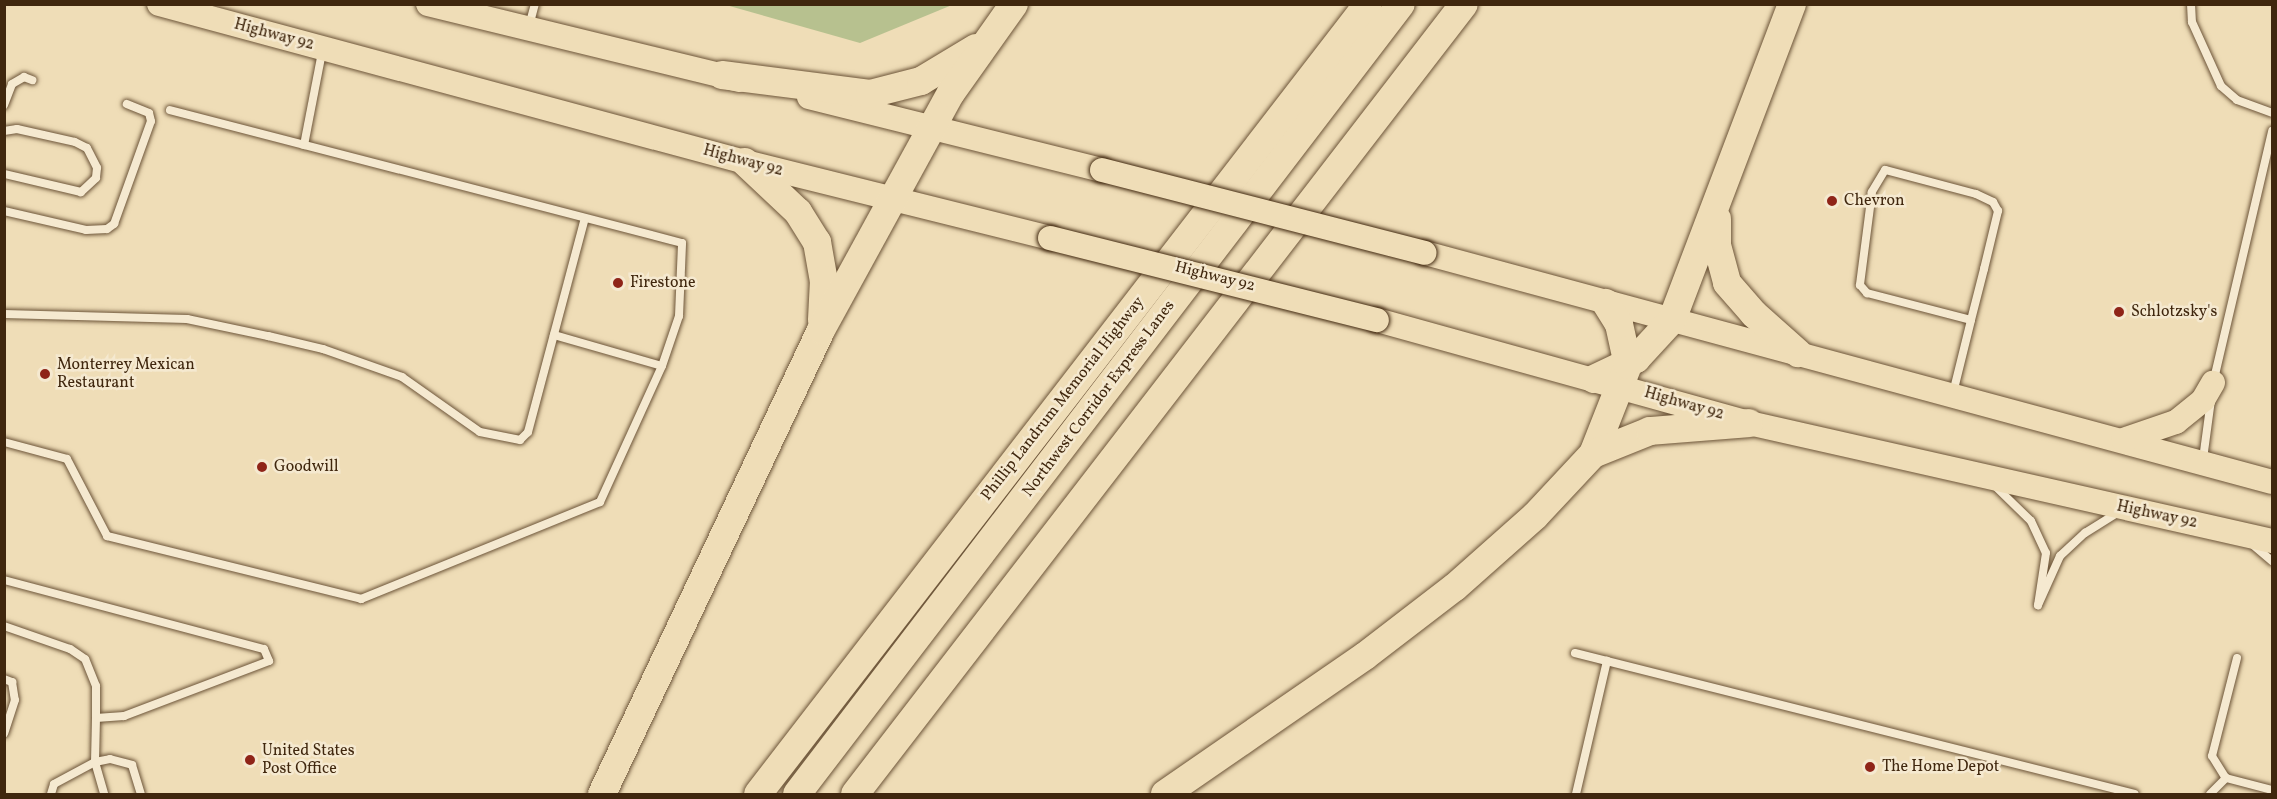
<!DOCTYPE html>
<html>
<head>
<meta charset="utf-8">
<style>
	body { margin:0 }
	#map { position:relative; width:2277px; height:799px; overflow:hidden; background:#efddb7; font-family:Vollkorn,serif }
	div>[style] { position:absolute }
	.green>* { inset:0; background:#b7c18f }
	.roads { filter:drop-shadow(0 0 2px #6c5438) drop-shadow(0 0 2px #6c5438) }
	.service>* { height:8px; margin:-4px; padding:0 4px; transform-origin:4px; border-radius:4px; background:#f5e9d0 }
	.primary>* { height:24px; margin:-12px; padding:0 12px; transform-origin:12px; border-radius:12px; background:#efddb7 }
	.motorway>* { height:28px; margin:-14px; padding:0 14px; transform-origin:14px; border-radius:14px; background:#efddb7 }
	.bridges { filter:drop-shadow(0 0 2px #40270e) drop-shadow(0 0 2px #40270e) }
	.primary-bridge>* { height:24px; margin:-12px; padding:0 12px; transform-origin:12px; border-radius:12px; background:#efddb7 }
	.dots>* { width:16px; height:16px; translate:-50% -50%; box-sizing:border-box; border:3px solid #f5e9d0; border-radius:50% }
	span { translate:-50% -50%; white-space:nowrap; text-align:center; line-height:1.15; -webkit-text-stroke:5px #f5e9d0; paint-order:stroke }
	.street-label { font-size:16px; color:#40270e }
	.poi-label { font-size:16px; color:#40270e }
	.left { translate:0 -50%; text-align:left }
	.frame { position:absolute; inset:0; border:6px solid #40270e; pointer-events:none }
</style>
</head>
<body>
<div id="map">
	<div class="green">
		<div style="clip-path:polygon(726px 5px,952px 4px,952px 5px,860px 43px)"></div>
	</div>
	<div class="roads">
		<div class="service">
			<div style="left:2191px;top:4px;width:18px;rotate:87deg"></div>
			<div style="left:2192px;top:22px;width:70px;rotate:65.6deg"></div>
			<div style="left:2221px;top:86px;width:21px;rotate:41deg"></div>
			<div style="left:2237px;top:100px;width:37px;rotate:20deg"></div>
			<div style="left:529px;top:26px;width:23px;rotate:-75deg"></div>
			<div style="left:4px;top:105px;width:22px;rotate:-69deg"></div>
			<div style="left:12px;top:84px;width:14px;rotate:-30deg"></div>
			<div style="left:24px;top:77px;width:9px;rotate:21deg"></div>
			<div style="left:4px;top:131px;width:13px;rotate:-9deg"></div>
			<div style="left:17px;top:129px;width:59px;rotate:12.6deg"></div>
			<div style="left:75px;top:142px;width:13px;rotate:27deg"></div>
			<div style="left:87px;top:148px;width:22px;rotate:63deg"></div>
			<div style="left:97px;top:168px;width:10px;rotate:96deg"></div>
			<div style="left:96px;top:178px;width:21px;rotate:137deg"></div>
			<div style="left:81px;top:192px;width:79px;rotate:-166.8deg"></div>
			<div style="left:304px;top:145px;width:95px;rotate:-79deg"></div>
			<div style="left:4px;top:211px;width:84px;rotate:13deg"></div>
			<div style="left:86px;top:230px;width:21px;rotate:-3deg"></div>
			<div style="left:107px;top:229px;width:9px;rotate:-36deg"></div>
			<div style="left:114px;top:224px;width:109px;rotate:-70.2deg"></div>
			<div style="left:151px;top:121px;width:8px;rotate:-104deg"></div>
			<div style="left:149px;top:113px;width:24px;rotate:-158deg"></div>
			<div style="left:4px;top:314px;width:183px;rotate:1.6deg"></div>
			<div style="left:187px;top:319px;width:83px;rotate:11.9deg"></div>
			<div style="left:268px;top:336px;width:57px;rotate:13.3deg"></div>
			<div style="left:323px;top:349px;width:84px;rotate:19.5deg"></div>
			<div style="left:402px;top:377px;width:95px;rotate:35.2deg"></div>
			<div style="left:480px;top:432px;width:41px;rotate:11.3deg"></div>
			<div style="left:520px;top:440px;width:11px;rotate:-45deg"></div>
			<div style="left:528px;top:432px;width:221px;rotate:-75.1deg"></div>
			<div style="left:554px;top:335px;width:112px;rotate:16deg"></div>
			<div style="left:2214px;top:379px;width:255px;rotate:-76.8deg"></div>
			<div style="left:1953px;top:393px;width:75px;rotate:-76.1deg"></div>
			<div style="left:1971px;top:320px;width:53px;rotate:-75.7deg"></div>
			<div style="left:1984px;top:269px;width:60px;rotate:-76.4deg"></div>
			<div style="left:1998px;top:211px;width:10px;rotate:-119deg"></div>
			<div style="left:1993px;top:202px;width:19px;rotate:-155deg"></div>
			<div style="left:1976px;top:194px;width:94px;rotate:-165.2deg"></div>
			<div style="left:1885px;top:170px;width:26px;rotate:121deg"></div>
			<div style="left:1872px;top:192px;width:94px;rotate:97.4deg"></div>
			<div style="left:1860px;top:285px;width:11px;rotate:49deg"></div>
			<div style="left:1867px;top:293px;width:107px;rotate:14.6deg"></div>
			<div style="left:4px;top:442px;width:65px;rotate:15.1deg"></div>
			<div style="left:67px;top:459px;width:87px;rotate:62.5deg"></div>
			<div style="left:107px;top:536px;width:262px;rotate:13.9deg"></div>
			<div style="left:361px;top:599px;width:258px;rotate:-22.1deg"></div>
			<div style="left:600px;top:502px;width:149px;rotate:-65.5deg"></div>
			<div style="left:662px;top:366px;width:53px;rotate:-71.2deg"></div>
			<div style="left:679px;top:316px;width:73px;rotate:-87.6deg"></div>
			<div style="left:682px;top:243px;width:529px;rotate:-165.44deg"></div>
			<div style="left:2203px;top:459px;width:60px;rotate:-82.3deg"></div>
			<div style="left:1995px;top:486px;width:50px;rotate:44.2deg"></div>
			<div style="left:2031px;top:521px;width:35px;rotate:65deg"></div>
			<div style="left:2046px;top:553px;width:53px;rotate:98.7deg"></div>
			<div style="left:2038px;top:605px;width:54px;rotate:-65.8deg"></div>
			<div style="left:2060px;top:556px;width:34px;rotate:-43deg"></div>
			<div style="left:2085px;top:533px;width:38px;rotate:-32deg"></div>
			<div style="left:2253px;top:545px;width:25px;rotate:40deg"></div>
			<div style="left:4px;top:580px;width:269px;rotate:14.9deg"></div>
			<div style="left:264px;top:649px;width:13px;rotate:67deg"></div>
			<div style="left:269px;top:661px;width:155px;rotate:159.2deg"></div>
			<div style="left:124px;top:716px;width:28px;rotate:176deg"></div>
			<div style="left:96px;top:718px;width:32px;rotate:-90deg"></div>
			<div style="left:96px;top:686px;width:29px;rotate:-112deg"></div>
			<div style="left:85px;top:659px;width:18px;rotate:-146deg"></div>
			<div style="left:70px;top:649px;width:70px;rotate:-160.8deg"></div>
			<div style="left:1575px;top:653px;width:577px;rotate:14.13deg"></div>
			<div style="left:2237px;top:658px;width:101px;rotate:104.3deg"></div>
			<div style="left:2212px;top:756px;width:26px;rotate:58deg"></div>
			<div style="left:2226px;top:778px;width:48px;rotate:14.6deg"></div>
			<div style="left:4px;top:679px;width:9px;rotate:21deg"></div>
			<div style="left:12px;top:682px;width:18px;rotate:81deg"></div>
			<div style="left:15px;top:700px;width:35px;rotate:108deg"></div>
			<div style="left:96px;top:718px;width:44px;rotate:91.3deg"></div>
			<div style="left:95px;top:762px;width:33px;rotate:74deg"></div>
			<div style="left:51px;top:794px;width:10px;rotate:-73deg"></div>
			<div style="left:54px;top:784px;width:47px;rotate:-28.2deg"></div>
			<div style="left:95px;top:762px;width:15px;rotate:-11deg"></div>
			<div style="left:110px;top:759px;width:23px;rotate:15deg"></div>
			<div style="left:132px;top:765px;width:30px;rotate:73deg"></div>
			<div style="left:1576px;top:794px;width:137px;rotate:-76.9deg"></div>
			<div style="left:2210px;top:794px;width:23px;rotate:-45deg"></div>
		</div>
		<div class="primary">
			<div style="left:159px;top:4px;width:607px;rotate:15.09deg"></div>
			<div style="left:745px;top:162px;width:314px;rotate:14deg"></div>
			<div style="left:428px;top:4px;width:321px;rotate:13.7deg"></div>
			<div style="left:809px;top:97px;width:302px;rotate:14deg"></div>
			<div style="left:1425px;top:253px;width:877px;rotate:15.13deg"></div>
			<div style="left:1377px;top:320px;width:386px;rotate:15.5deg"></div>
			<div style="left:1749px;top:423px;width:536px;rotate:12.71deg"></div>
			<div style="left:2123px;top:440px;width:56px;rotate:-18.8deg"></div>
			<div style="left:2176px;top:422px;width:35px;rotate:-39deg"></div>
			<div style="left:2203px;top:400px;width:20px;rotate:-60deg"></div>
		</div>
		<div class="motorway">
			<div style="left:722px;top:75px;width:149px;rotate:7.3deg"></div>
			<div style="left:870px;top:94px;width:53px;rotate:-14.3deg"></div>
			<div style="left:921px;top:81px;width:64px;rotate:-31deg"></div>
			<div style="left:745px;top:162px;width:73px;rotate:43.3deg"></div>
			<div style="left:798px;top:212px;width:36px;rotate:58deg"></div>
			<div style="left:817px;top:242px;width:39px;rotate:80deg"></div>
			<div style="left:824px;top:280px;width:40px;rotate:92.9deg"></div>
			<div style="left:1717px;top:219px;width:26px;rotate:90deg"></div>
			<div style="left:1717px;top:245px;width:39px;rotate:75deg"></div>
			<div style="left:1727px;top:283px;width:41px;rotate:48.9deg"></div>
			<div style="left:1754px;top:314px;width:59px;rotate:41.6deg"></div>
			<div style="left:1594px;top:379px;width:47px;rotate:-25.5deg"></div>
			<div style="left:1636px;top:359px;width:53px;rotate:-47.3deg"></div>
			<div style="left:1672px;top:320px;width:338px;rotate:-69.2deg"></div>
			<div style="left:1593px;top:454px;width:96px;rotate:-68.5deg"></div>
			<div style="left:1628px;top:365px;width:42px;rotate:-102.4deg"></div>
			<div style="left:1619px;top:324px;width:25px;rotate:-122deg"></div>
			<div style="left:602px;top:794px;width:513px;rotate:-64.73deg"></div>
			<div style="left:821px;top:330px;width:270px;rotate:-61.3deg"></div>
			<div style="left:951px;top:93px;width:109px;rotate:-54.7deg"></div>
			<div style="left:758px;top:794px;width:998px;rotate:-52.33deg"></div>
			<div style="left:797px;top:794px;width:994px;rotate:-52.6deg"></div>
			<div style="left:855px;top:794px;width:997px;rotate:-52.37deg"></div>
			<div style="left:1165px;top:794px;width:243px;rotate:-34.6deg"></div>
			<div style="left:1365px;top:656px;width:113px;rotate:-37.5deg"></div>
			<div style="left:1455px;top:587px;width:107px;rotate:-41.6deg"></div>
			<div style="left:1535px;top:516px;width:85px;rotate:-46.9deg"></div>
			<div style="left:1593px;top:454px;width:61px;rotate:-22deg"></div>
			<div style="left:1650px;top:431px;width:99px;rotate:-4.6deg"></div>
		</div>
	</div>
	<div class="bridges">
		<div class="primary-bridge">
			<div style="left:1102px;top:170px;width:333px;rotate:14.4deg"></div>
			<div style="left:1050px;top:238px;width:337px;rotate:14.1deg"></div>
		</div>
	</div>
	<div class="dots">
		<div style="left:1832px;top:201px;background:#8f2418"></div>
		<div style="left:618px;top:283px;background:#8f2418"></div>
		<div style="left:2119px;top:312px;background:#8f2418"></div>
		<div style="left:45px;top:374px;background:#8f2418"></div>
		<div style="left:262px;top:467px;background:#8f2418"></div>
		<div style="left:250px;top:760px;background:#8f2418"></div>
		<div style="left:1870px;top:767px;background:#8f2418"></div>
	</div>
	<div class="street-label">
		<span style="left:274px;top:35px;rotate:15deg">Highway 92</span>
		<span style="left:743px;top:161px;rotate:15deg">Highway 92</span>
		<span style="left:1215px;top:277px;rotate:14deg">Highway 92</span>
		<span style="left:1063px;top:399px;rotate:-52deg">Phillip Landrum Memorial Highway</span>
		<span style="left:1099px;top:399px;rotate:-53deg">Northwest Corridor Express Lanes</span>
		<span style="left:1684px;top:404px;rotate:16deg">Highway 92</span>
		<span style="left:2157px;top:515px;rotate:12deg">Highway 92</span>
	</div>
	<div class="poi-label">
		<span class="left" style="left:1844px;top:201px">Chevron</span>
		<span class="left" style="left:630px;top:283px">Firestone</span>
		<span class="left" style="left:2131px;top:312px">Schlotzsky's</span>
		<span class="left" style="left:57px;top:374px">Monterrey Mexican<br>Restaurant</span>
		<span class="left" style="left:274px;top:467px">Goodwill</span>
		<span class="left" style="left:262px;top:760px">United States<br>Post Office</span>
		<span class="left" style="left:1882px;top:767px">The Home Depot</span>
	</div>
	<div class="frame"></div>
</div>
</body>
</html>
